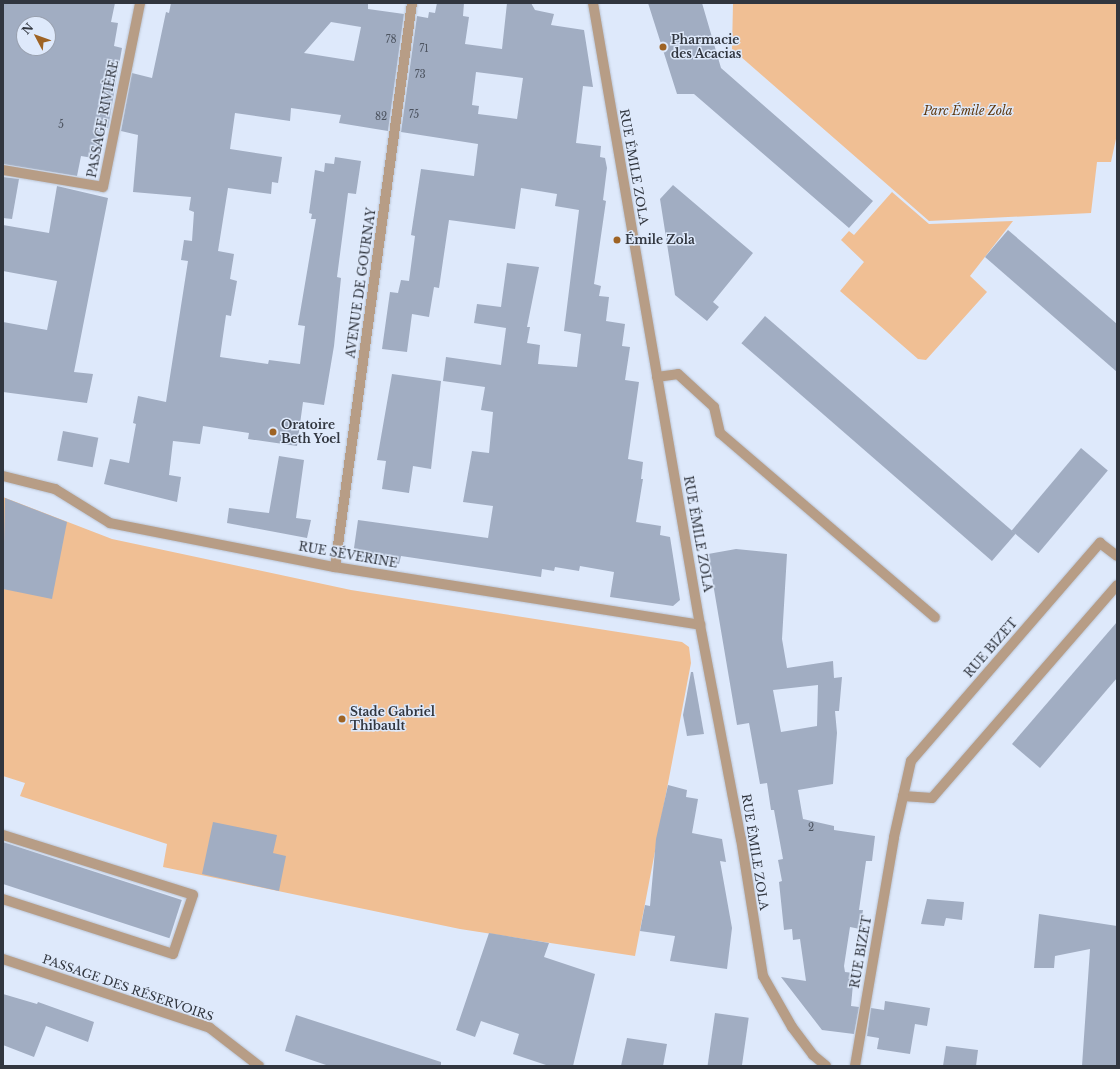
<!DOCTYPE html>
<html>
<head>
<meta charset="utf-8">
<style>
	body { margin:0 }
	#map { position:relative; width:1120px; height:1069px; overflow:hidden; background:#dee9fb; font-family:"Libre Baskerville",serif }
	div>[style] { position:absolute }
	.green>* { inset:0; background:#f0bf94 }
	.building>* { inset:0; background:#a1adc2; transform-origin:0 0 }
	.roads { filter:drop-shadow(0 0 1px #bbc5d5) drop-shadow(0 0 1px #bbc5d5) }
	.minor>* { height:10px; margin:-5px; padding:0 5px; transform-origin:5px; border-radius:5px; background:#b79d86 }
	.dots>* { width:11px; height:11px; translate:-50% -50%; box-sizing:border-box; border:2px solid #dee9fb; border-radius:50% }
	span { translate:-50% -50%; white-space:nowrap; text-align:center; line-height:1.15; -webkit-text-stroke:3px #dee9fb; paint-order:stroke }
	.number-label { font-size:10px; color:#4d5460 }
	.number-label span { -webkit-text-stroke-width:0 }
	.poi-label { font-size:12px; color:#31363f; font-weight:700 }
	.left { translate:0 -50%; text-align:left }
	.park-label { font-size:12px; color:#60390f; font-style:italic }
	.street-label { font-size:12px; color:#31363f }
	.frame { position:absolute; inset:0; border:4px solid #31363f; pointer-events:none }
	.north { position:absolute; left:16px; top:16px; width:40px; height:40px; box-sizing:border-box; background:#dee9fb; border:1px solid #99a1b0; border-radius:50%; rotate:311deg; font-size:11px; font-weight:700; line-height:16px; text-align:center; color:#31363f }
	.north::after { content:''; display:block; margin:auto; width:14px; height:18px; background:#9e6324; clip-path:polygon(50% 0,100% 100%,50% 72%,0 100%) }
</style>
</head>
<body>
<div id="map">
	<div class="green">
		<div style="clip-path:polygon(733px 3px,1117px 3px,1117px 134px,1111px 162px,1097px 162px,1091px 213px,929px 221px,732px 49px)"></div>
		<div style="clip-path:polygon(892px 192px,929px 224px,1013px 221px,970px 276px,987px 292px,926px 360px,918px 359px,840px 291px,864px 262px,841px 240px,849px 231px,854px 235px)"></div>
		<div style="clip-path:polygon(3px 497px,112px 539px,351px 590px,682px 642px,689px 647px,691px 663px,635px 956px,460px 929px,163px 867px,167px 844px,20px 796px,25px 783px,3px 776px)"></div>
	</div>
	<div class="building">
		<div style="clip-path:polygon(evenodd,3px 3px,115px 3px,111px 22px,118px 23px,114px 46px,122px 48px,108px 128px,106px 128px,99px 159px,81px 156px,77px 176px,3px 164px,3px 3px,24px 24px,48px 24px,48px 48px,24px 48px,24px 24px)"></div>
		<div style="clip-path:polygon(evenodd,171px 3px,368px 3px,368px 9px,404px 14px,388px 131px,339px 123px,341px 115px,291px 108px,290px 121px,235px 113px,230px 149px,282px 157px,278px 183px,272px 182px,271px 194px,228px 188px,218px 251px,234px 254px,230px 279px,237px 281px,231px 316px,226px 315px,220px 357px,268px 364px,269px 360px,300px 364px,305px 326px,298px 325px,316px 219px,311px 219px,312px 214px,309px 213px,315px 170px,324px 172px,325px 163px,334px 164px,335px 157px,361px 161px,356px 194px,348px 193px,337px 277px,341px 278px,334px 346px,324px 405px,303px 402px,297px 446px,248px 439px,249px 433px,203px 426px,200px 444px,173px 441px,169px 475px,181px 477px,177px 502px,104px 484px,110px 459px,129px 463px,136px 424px,133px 423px,138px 396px,166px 402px,188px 261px,181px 260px,184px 240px,192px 241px,194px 212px,189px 210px,191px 197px,133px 192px,138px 135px,121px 131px,132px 73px,152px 78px,166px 12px,169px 13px,171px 3px,331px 22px,361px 27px,354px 61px,304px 53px,331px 22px)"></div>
		<div style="clip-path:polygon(evenodd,437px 3px,464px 3px,463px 16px,469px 17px,465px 44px,502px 49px,507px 3px,531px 3px,535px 10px,554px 14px,551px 25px,584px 30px,593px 87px,583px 86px,576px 143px,601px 146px,600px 157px,605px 158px,607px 168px,603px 200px,606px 201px,594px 284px,601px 286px,599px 296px,609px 297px,606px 321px,625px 324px,622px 346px,630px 347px,625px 380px,639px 382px,628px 459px,643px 462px,641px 479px,643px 479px,636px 522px,661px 526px,660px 535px,670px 537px,680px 600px,673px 606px,610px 597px,614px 572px,580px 566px,579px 571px,555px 567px,554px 571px,542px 569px,541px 577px,401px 556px,399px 564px,361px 557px,354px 548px,358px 520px,488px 538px,493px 506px,463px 502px,472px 451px,489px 453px,493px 412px,481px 410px,485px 387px,443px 381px,446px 357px,501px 365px,506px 328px,474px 323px,477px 304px,501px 307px,507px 263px,539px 267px,527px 327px,530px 327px,527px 343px,540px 345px,538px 364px,577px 367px,581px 334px,564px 331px,579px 210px,555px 206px,557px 194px,521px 188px,515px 229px,449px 220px,439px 288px,434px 287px,429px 317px,412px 314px,407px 352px,382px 349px,390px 292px,398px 293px,401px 280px,409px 281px,415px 236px,411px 235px,421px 169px,474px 176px,478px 144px,401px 132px,417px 16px,428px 18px,429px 12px,435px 13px,437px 3px,476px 72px,523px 78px,517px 119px,478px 114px,479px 106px,472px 105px,476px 72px)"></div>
		<div style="clip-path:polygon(648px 3px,702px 3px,721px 68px,873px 201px,849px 228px,694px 94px,677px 94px)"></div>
		<div style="clip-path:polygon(3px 177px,19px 179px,12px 219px,3px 218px)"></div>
		<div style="clip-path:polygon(673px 185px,753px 253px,713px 302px,719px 307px,707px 321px,675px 295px,660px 199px)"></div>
		<div style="clip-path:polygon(57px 186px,108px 198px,74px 372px,93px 374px,87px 403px,3px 392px,3px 322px,47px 330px,57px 281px,3px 271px,3px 225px,49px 233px)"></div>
		<div style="clip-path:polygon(1008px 230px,1117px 324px,1117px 372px,985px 257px)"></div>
		<div style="left:765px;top:316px;width:332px;height:36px;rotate:41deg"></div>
		<div style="clip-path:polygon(392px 374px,441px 381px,431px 469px,413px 466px,409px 493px,382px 489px,386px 461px,377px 460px)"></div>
		<div style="left:63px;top:431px;width:36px;height:30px;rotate:11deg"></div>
		<div style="left:1081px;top:448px;width:35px;height:108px;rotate:40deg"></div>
		<div style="clip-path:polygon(279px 456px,304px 460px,296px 518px,311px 520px,307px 538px,227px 523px,229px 508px,269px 513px)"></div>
		<div style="clip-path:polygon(5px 498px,67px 522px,52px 599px,3px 589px)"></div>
		<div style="clip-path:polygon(evenodd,736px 549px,787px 554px,782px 639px,787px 668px,833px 661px,834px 678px,842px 677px,839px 711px,835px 711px,837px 733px,833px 784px,798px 790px,803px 819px,834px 826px,834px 830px,875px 836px,872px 861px,866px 861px,859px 910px,863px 910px,860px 929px,850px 927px,844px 966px,845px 972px,854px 973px,851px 1006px,859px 1007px,854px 1034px,822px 1030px,781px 977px,806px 981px,800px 939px,793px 940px,792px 929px,784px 930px,779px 882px,782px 881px,778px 860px,783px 859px,774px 810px,771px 810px,767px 783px,760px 784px,749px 723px,737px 725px,708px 554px,736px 549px,818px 685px,817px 726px,781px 732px,773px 690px,818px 685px)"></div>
		<div style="clip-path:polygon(1117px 622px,1117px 678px,1040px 768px,1012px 744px)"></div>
		<div style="clip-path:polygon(691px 672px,693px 672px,704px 734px,687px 736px,683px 715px)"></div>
		<div style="clip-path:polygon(668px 785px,687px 790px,686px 797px,698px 799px,692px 833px,722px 839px,726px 862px,720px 861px,732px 928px,727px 969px,670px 961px,675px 936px,640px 931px,645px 905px,650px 906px,656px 839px)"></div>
		<div style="clip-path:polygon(213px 822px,277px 835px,273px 853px,286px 856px,279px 891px,202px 874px)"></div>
		<div style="left:3px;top:842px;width:188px;height:40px;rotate:18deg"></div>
		<div style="clip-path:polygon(927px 899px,964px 902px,962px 920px,946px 918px,944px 926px,921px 924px)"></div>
		<div style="clip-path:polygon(1039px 914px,1117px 926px,1117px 1066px,1082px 1066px,1090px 949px,1055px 956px,1054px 968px,1034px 968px)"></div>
		<div style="clip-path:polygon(489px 933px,549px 943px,544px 957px,595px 974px,573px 1066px,549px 1066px,513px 1054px,519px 1034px,481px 1021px,475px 1037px,456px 1030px)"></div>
		<div style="clip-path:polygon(3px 994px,37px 1004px,38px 1002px,94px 1022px,88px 1042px,46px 1026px,34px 1057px,3px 1045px)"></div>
		<div style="clip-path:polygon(885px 1001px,930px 1008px,927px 1026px,915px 1024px,910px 1054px,877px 1049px,879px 1038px,867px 1036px,871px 1008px,884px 1010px)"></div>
		<div style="left:715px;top:1013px;width:34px;height:53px;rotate:8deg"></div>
		<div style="clip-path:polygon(296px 1015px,441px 1062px,441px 1066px,329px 1066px,285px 1051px)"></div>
		<div style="clip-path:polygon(627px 1038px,667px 1044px,663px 1066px,621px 1066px)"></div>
		<div style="clip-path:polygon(946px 1046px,978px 1050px,976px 1066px,943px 1066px)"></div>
	</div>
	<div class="roads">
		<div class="minor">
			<div style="left:593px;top:3px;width:631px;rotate:80.24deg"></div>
			<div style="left:700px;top:625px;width:218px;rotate:79.2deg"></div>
			<div style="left:741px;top:839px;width:139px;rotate:80.9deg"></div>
			<div style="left:763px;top:976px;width:59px;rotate:60.4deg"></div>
			<div style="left:792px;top:1027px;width:35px;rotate:53deg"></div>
			<div style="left:813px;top:1055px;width:17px;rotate:40deg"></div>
			<div style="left:3px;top:170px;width:101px;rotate:9.6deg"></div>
			<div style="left:103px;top:187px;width:188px;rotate:-78.6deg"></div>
			<div style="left:657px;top:377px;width:21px;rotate:-8deg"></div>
			<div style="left:678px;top:374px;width:49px;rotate:42.5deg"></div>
			<div style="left:714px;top:407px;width:27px;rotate:77deg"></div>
			<div style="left:720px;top:433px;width:283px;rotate:40.6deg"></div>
			<div style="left:3px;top:476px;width:54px;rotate:14deg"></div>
			<div style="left:55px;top:489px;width:65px;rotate:31.7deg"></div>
			<div style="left:110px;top:523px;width:229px;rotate:11.1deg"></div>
			<div style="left:335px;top:567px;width:370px;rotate:9deg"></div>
			<div style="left:335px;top:567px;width:569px;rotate:-82.23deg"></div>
			<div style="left:903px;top:796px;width:29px;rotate:4deg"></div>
			<div style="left:932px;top:798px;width:282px;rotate:-49deg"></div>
			<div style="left:3px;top:835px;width:199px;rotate:17.5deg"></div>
			<div style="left:193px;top:895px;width:62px;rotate:108.7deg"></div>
			<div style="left:173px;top:954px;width:179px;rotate:-162.1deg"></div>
			<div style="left:3px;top:959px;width:218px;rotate:18.4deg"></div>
			<div style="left:210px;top:1028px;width:62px;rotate:37.8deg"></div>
			<div style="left:855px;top:1066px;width:232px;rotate:-80.3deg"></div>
			<div style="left:894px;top:837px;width:78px;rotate:-77.4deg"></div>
			<div style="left:911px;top:761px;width:289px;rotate:-49.1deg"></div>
			<div style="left:1100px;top:543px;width:21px;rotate:37deg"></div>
		</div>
	</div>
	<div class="dots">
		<div style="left:663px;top:47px;background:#9e6324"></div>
		<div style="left:617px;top:240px;background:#9e6324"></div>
		<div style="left:273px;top:432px;background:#9e6324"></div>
		<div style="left:342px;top:719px;background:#9e6324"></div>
	</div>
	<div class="number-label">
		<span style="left:391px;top:40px">78</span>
		<span style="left:424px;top:49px">71</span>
		<span style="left:420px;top:75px">73</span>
		<span style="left:414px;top:115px">75</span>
		<span style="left:381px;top:117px">82</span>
		<span style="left:61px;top:125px">5</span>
		<span style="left:811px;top:828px">2</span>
	</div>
	<div class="poi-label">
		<span class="left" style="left:671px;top:47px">Pharmacie<br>des Acacias</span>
		<span class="left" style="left:625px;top:240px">Émile Zola</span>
		<span class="left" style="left:281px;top:432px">Oratoire<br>Beth Yoel</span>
		<span class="left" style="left:350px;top:719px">Stade Gabriel<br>Thibault</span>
	</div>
	<div class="park-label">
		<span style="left:968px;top:111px">Parc Émile Zola</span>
	</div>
	<div class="street-label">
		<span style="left:103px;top:119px;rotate:-79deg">PASSAGE RIVIÈRE</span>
		<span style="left:634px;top:167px;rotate:80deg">RUE ÉMILE ZOLA</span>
		<span style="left:361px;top:283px;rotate:-82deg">AVENUE DE GOURNAY</span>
		<span style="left:698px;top:534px;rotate:80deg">RUE ÉMILE ZOLA</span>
		<span style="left:348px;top:555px;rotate:10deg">RUE SÉVERINE</span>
		<span style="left:991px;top:648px;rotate:-49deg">RUE BIZET</span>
		<span style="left:755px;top:852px;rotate:81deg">RUE ÉMILE ZOLA</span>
		<span style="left:861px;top:952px;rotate:-80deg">RUE BIZET</span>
		<span style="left:128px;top:988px;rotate:19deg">PASSAGE DES RÉSERVOIRS</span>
	</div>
	<div class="frame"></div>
	<div class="north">N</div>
</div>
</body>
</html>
